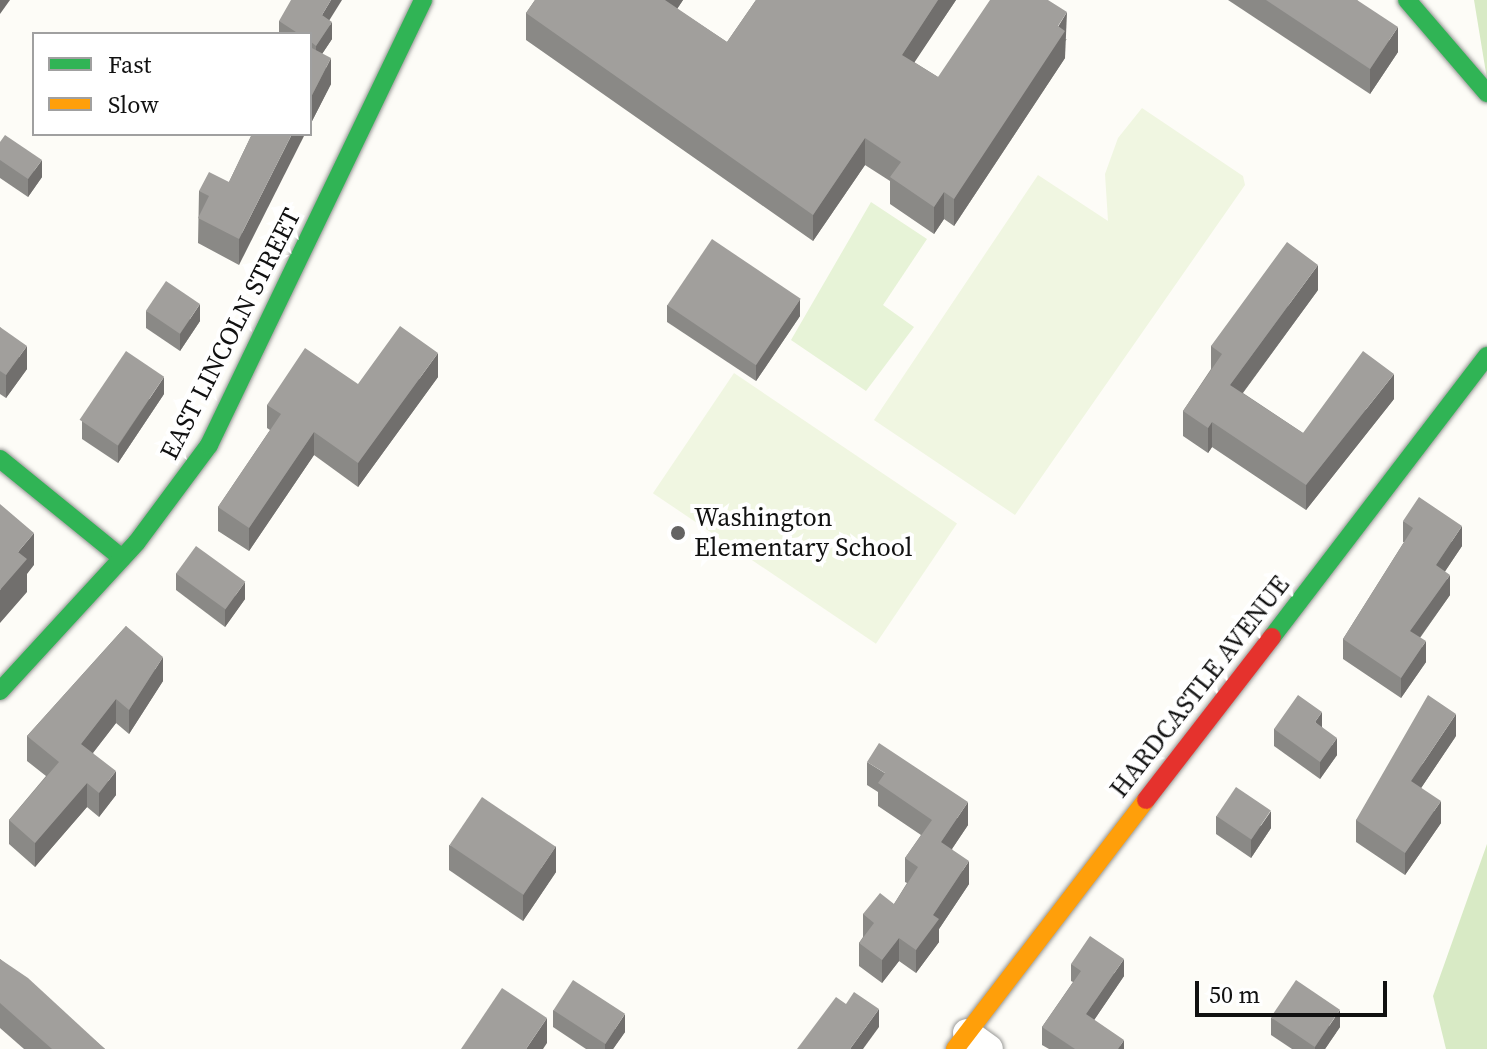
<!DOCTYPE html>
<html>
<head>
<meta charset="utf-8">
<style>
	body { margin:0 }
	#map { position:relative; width:1487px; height:1049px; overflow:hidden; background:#fdfcf7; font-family:"Source Serif 4",serif }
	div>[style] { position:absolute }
	.green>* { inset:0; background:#e7f3d7 }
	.forest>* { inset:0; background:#d8eac5 }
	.pitch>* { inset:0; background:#f0f6e1; transform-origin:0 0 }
	.roads { filter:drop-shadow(0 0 2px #979795) drop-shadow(0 0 2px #979795) }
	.street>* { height:28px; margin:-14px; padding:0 14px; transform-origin:14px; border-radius:14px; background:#fffffe }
	.fast>* { height:18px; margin:-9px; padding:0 9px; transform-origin:9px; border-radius:9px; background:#30b455 }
	.slow>* { height:18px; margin:-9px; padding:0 9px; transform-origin:9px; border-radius:9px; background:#ff9f0a }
	.jam>* { height:18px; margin:-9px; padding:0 9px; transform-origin:9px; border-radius:9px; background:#e5322d }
	.wall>* { inset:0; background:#8a8986 }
	.shaded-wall>* { inset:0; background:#716f6d }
	.building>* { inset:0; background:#a19f9c; transform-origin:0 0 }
	.dots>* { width:22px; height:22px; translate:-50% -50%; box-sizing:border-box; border:4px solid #fff; border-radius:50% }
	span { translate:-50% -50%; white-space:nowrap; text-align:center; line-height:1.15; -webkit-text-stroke:8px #fff; paint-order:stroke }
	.street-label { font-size:26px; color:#111 }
	.poi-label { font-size:26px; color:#111 }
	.left { translate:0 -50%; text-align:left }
	.legend { position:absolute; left:32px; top:32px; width:280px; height:104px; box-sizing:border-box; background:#fff; border:2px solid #a0a0a0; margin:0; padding:10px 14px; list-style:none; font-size:24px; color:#111 }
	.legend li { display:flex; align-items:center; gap:16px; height:40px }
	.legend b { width:40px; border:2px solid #a0a0a0 }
	.scale { position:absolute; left:1195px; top:981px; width:192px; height:36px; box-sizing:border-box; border:4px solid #111; border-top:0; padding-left:10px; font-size:24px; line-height:28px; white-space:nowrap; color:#111; -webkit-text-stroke:6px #fff; paint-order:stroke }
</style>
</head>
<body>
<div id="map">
	<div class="green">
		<div style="clip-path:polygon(871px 202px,927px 239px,883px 305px,914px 327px,866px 391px,791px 340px)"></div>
	</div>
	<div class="forest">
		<div style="clip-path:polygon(1474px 0,1487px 0,1487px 79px)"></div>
		<div style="clip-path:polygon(1487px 844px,1487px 1049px,1446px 1049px,1433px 996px)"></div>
	</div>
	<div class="pitch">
		<div style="clip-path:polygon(1142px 108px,1243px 176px,1245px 185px,1015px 515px,874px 420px,1038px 175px,1108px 221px,1105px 174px,1118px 138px)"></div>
		<div style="left:734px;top:373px;width:269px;height:145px;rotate:34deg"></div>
	</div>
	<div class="roads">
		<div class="street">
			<div style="left:967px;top:1033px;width:27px;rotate:36deg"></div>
		</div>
		<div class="fast">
			<div style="left:1407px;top:0;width:123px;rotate:49.3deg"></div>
			<div style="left:0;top:459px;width:157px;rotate:39.1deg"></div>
			<div style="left:1272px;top:637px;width:354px;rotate:-52.6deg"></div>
			<div style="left:0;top:691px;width:202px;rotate:-47.4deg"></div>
			<div style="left:137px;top:542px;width:121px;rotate:-53.4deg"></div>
			<div style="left:209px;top:445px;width:494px;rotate:-64.3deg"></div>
		</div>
		<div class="slow">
			<div style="left:955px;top:1049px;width:314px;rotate:-52.5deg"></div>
		</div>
		<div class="jam">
			<div style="left:1146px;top:800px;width:206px;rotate:-52.3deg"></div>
		</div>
	</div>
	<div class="wall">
		<div style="clip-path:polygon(535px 0,683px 0,677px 9px,727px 42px,756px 0,956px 0,914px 62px,938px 77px,1067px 39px,1065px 41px,1065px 58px,954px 226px,944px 219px,934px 234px,890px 204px,890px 181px,865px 165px,813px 241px,526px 40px,526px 13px)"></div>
		<div style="clip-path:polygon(1228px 0,1357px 0,1398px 52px,1370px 94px)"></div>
		<div style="clip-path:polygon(329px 20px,332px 39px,322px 54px,331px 84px,310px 125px,310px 34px,279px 34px,279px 21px)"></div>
		<div style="clip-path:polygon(252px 134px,239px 265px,198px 243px,199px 191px,229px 182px)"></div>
		<div style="clip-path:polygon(0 142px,42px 177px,28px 197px,0 178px)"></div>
		<div style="clip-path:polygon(1318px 290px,1243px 393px,1303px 433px,1394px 399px,1306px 510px,1212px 447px,1208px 453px,1183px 436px,1183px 411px,1211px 369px,1211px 346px)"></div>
		<div style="clip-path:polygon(667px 305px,800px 316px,756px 381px,667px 322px)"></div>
		<div style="clip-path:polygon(146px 311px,200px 321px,180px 351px,146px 328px)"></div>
		<div style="clip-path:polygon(0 327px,27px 369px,6px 398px,0 394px)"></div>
		<div style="clip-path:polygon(438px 377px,358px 487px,314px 455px,249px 551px,218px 531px,218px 507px,270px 430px,267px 428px,267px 405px,358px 384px)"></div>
		<div style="clip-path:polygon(164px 394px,118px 463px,82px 439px,82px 421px)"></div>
		<div style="clip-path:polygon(1403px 521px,1462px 546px,1445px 571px,1450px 595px,1420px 638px,1426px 662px,1401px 698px,1343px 659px,1343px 639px,1404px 542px,1403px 542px)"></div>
		<div style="clip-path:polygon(176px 573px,245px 599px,225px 627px,176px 590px)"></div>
		<div style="clip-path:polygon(126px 626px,163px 681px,129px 734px,116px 723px,93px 753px,116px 795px,99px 817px,87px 807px,35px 867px,9px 844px,9px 820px,46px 776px,27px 761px,27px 736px)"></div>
		<div style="clip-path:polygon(1322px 727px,1337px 755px,1320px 779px,1274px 746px,1274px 729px)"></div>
		<div style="clip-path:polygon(1456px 736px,1421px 788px,1441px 823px,1405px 875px,1356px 842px,1356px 820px)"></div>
		<div style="clip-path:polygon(867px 762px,968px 825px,952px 849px,969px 884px,939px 929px,939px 942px,916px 973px,899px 961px,882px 983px,859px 966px,859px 943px,863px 937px,863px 914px,894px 904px,907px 883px,905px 882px,905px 858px,921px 835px,878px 806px,878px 792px,867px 785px)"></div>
		<div style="clip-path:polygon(1216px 816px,1271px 828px,1251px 858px,1216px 834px)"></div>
		<div style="clip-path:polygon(449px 845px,556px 872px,523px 921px,449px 870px)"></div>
		<div style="clip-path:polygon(0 959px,105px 1049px,24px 1049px,0 1028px)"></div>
		<div style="clip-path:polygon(1071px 964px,1124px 976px,1094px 1020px,1124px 1049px,1049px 1049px,1042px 1045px,1042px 1027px,1073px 982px,1071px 981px)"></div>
		<div style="clip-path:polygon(553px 1010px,625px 1032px,613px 1049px,586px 1049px,553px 1027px)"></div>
		<div style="clip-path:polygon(1271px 1018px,1340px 1027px,1325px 1049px,1292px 1049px,1271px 1035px)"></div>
	</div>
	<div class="shaded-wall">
		<div style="clip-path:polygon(0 0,10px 0,0 14px)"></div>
		<div style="clip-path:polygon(331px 0,342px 0,322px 32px,322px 15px)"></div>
		<div style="clip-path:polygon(665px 0,683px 0,665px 27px)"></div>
		<div style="clip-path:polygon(938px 0,956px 0,902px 81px,902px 55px)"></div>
		<div style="clip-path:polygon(1067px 12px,1065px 58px,954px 226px,954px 199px)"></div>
		<div style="clip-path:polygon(332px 22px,332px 39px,316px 63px,316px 46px)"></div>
		<div style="clip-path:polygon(1398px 27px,1398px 52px,1370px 94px,1370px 69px)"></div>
		<div style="clip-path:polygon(331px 58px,331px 84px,310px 125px,310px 99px)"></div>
		<div style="clip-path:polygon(292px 134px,305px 134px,239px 265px,239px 239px)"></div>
		<div style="clip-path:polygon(865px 138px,865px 165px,813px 241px,813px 215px)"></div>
		<div style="clip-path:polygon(42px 160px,42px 177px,28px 197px,28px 179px)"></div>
		<div style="clip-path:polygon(944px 192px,944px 219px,934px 234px,934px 207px)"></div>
		<div style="clip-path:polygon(1318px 265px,1318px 290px,1230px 410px,1230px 385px)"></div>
		<div style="clip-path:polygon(800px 299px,800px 316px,756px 381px,756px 364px)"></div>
		<div style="clip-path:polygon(200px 304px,200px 321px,180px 351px,180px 334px)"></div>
		<div style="clip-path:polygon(27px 346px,27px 369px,6px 398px,6px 375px)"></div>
		<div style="clip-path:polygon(438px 353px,438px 377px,358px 487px,358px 463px)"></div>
		<div style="clip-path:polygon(1394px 374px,1394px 399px,1306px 510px,1306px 485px)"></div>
		<div style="clip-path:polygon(164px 377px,164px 394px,118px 463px,118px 446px)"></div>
		<div style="clip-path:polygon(1212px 422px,1212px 447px,1208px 453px,1208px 428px)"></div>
		<div style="clip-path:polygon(314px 432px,314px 455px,249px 551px,249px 528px)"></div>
		<div style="clip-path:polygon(1462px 526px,1462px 546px,1436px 585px,1436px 565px)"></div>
		<div style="clip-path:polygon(34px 533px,34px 565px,27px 574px,27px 592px,0 623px,0 590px,18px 552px)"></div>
		<div style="clip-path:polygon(1450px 575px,1450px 595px,1410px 651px,1410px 631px)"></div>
		<div style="clip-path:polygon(245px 582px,245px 599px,225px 627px,225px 610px)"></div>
		<div style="clip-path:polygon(1426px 641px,1426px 662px,1401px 698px,1401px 678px)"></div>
		<div style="clip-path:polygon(163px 657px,163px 681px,129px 734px,129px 710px)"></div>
		<div style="clip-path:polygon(116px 699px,116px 723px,81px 768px,81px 744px)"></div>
		<div style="clip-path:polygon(1322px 712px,1322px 729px,1315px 722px)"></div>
		<div style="clip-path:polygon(1456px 714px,1456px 736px,1411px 803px,1411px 781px)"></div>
		<div style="clip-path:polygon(1337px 738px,1337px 755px,1320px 779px,1320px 762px)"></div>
		<div style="clip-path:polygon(116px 771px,116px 795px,99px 817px,99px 793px)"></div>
		<div style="clip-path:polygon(87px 783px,87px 807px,35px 867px,35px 843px)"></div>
		<div style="clip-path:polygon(1441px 801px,1441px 823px,1405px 875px,1405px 853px)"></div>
		<div style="clip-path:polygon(968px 802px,968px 825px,941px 865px,941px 842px)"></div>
		<div style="clip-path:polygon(1271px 811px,1271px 828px,1251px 858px,1251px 840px)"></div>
		<div style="clip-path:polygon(556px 846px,556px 872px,523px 921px,523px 895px)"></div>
		<div style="clip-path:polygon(969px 861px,969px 884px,939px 929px,939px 942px,916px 973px,916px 950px,933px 915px)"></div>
		<div style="clip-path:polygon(899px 938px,899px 961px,882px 983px,882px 960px)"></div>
		<div style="clip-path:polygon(1124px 959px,1124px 976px,1086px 1032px,1086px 1014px)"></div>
		<div style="clip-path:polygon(879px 1009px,879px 1027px,863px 1049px,850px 1049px)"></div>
		<div style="clip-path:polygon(1340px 1010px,1340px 1027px,1325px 1049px,1315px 1049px,1315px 1047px)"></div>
		<div style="clip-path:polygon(625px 1014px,625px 1032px,613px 1049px,605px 1049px,605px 1044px)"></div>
		<div style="clip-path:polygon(547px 1018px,547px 1043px,543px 1049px,526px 1049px)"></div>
		<div style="clip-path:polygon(1124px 1040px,1124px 1049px,1118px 1049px)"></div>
	</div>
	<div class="building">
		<div style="clip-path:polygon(291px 0,331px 0,322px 15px,332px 22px,316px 46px,310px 41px,310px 34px,299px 34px,279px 21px)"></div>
		<div style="clip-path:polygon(535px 0,665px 0,727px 42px,756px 0,938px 0,902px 55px,938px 77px,990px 0,1048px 0,1067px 12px,1058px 26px,1065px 31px,954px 199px,944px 192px,934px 207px,890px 177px,901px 162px,865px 138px,813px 215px,526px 13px)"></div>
		<div style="clip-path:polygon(1266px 0,1357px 0,1398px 27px,1370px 69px)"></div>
		<div style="clip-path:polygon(310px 47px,331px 58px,310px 99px)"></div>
		<div style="clip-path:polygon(252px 134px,292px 134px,239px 239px,198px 218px,209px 196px,199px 191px,209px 172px,229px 182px)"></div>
		<div style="clip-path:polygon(5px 135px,42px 160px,28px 179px,0 160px,0 142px)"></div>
		<div style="left:712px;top:239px;width:107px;height:80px;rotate:34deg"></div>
		<div style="clip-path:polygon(1287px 242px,1318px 265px,1230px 385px,1303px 433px,1363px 351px,1394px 374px,1306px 485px,1212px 422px,1208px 428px,1183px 411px,1222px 354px,1211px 346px)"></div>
		<div style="left:166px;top:281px;width:41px;height:36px;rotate:34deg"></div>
		<div style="clip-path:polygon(400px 326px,438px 353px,358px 463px,314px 432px,249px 528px,218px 507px,281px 414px,267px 405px,305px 348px,358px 384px)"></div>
		<div style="clip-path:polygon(0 327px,27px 346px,6px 375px,0 371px)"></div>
		<div style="left:126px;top:351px;width:46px;height:83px;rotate:34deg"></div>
		<div style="clip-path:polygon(1419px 497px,1462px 526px,1436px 565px,1450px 575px,1410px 631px,1426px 641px,1401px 678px,1343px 639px,1413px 528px,1403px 521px)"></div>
		<div style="clip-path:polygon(0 504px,34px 533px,18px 552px,27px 559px,0 590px)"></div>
		<div style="left:196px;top:546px;width:61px;height:34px;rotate:36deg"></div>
		<div style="clip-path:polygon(126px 626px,163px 657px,129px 710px,116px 699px,81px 744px,116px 771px,99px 793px,87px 783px,35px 843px,9px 820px,59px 762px,27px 736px)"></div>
		<div style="clip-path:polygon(1298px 695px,1322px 712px,1315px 722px,1337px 738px,1320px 762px,1274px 729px)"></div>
		<div style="clip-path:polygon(1428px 695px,1456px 714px,1411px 781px,1441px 801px,1405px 853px,1356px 820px)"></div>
		<div style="clip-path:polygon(879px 743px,968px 802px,941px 842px,969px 861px,933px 915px,939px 919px,916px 950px,899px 938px,882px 960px,859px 943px,874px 923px,863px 914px,880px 893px,894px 904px,918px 867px,905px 858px,932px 820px,878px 783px,885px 773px,867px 762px)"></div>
		<div style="left:1236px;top:787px;width:42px;height:35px;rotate:34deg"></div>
		<div style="left:482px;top:797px;width:89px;height:58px;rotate:34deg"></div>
		<div style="clip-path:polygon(1090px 936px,1124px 959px,1086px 1014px,1124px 1040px,1118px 1049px,1075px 1049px,1042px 1027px,1081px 971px,1071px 964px)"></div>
		<div style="clip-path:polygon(0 959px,28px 978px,105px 1049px,52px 1049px,0 1003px)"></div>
		<div style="left:573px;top:980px;width:62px;height:36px;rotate:33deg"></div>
		<div style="left:1296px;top:980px;width:53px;height:45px;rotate:34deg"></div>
		<div style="clip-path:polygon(502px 988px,547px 1018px,526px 1049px,461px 1049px)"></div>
		<div style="clip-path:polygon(854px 992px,879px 1009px,850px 1049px,797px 1049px,836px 997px,846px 1004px)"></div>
	</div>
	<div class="dots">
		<div style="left:678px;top:533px;background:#646362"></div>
	</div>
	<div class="street-label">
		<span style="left:231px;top:334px;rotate:-63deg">EAST LINCOLN STREET</span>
		<span style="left:1200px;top:687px;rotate:-52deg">HARDCASTLE AVENUE</span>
	</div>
	<div class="poi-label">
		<span class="left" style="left:694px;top:533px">Washington<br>Elementary School</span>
	</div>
	<ul class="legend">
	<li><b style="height:10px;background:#30b455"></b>Fast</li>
	<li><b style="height:10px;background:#ff9f0a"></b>Slow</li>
	</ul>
	<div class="scale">50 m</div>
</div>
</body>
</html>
